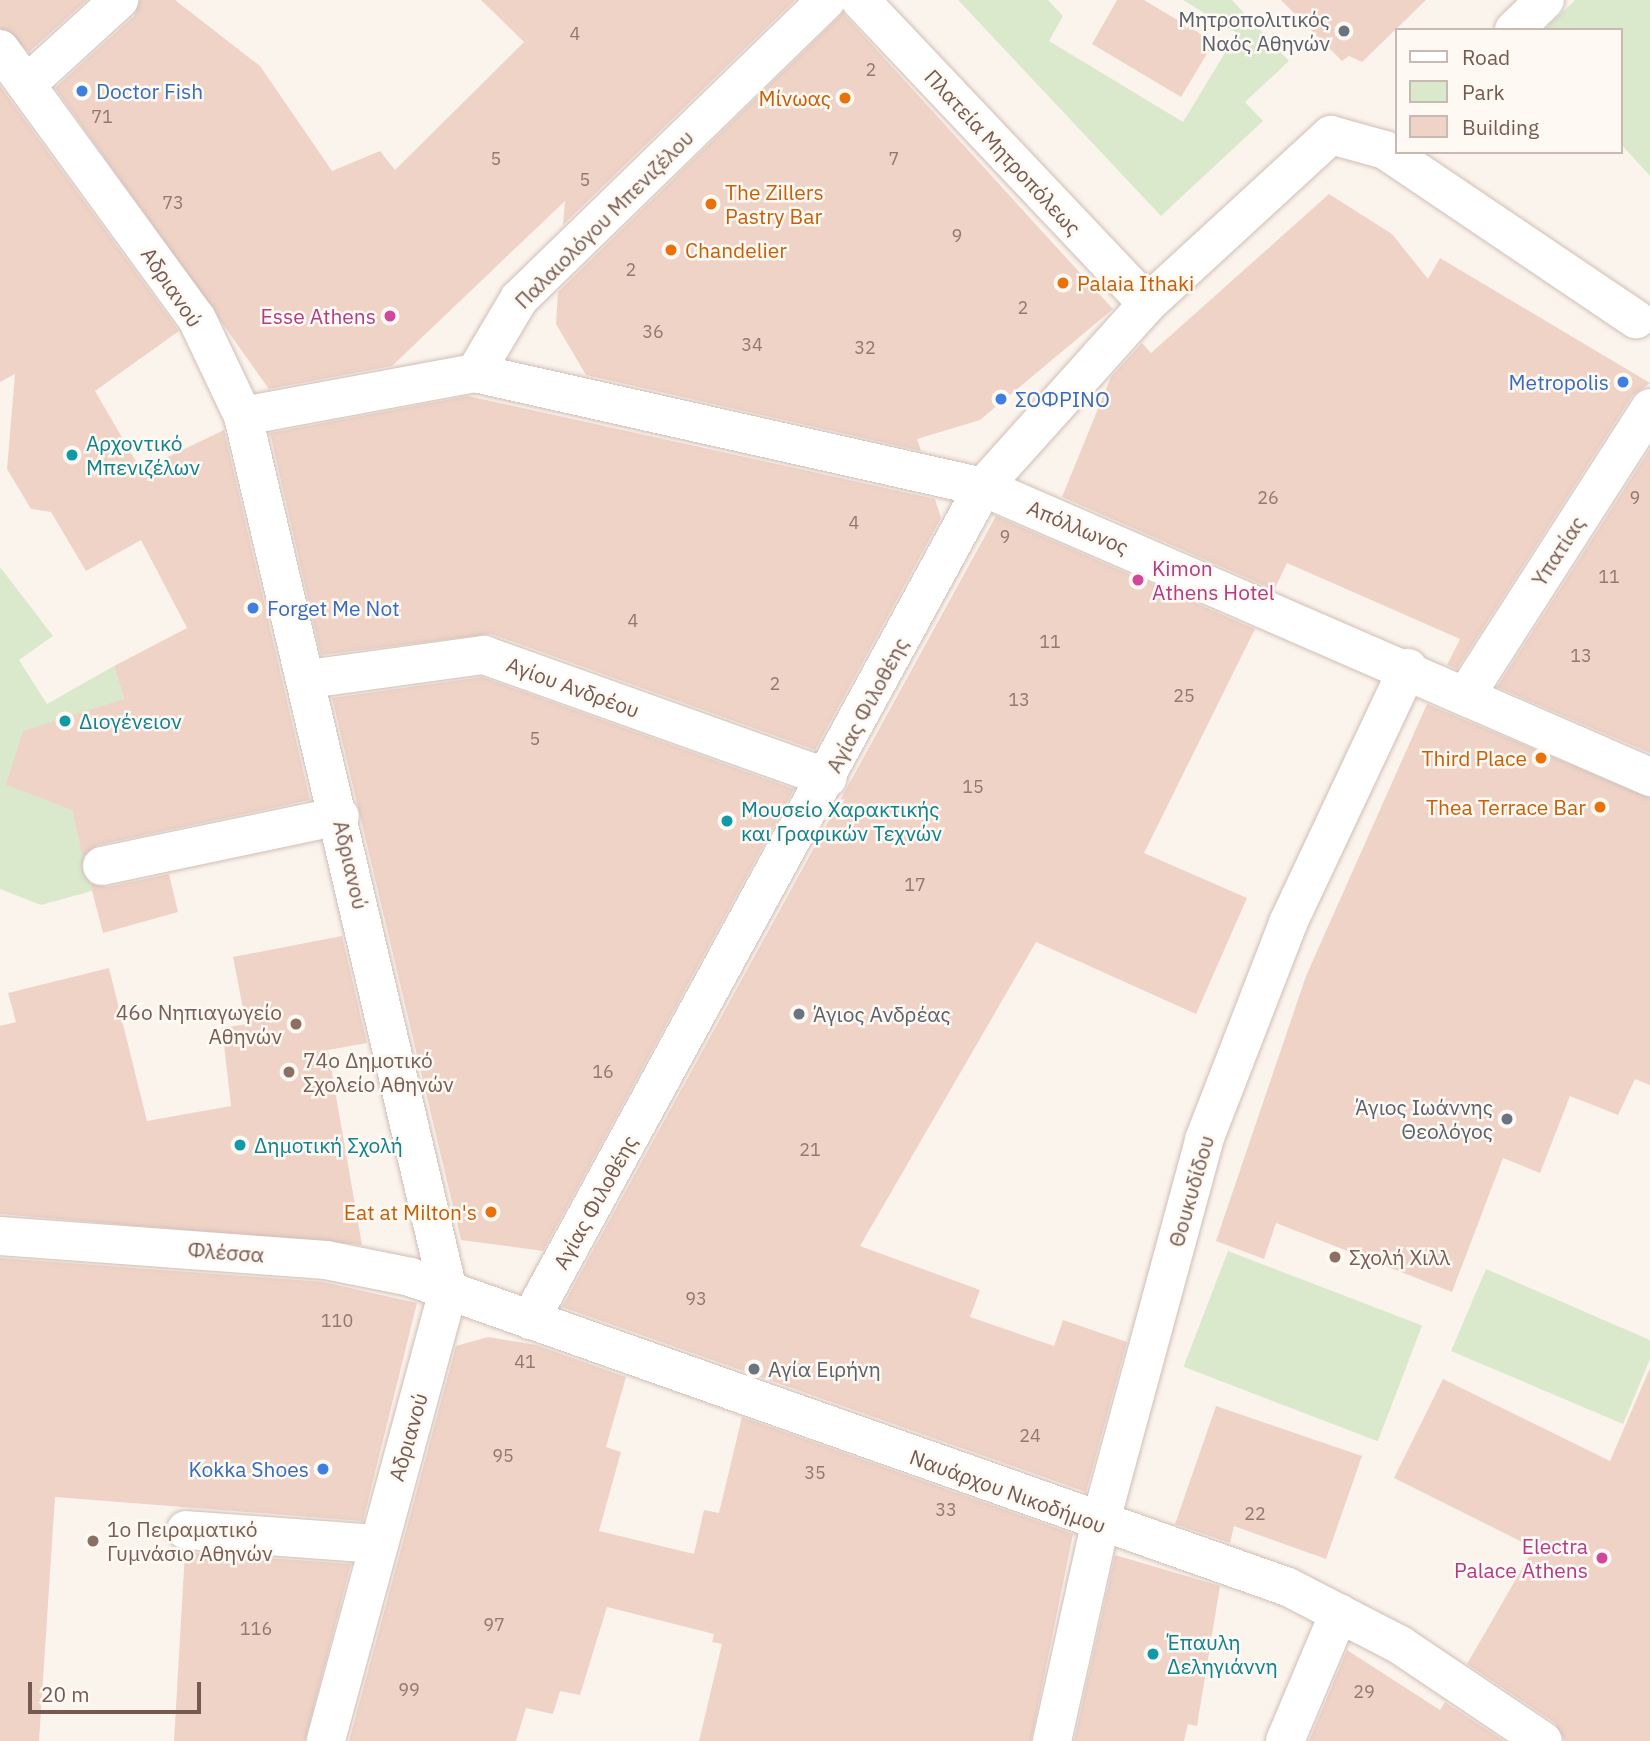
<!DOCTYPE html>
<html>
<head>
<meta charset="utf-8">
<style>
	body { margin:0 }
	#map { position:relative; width:1650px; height:1741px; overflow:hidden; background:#fbf4ed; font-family:"IBM Plex Sans",sans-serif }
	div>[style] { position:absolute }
	.green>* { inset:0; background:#dae9cc; transform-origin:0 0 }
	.building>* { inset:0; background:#efd3c7 }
	.roads { filter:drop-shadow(0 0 2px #d0beb5) drop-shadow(0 0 2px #d0beb5) }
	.minor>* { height:38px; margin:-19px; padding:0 19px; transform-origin:19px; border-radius:19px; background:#fff }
	.dots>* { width:19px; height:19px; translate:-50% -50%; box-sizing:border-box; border:4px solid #fef9f3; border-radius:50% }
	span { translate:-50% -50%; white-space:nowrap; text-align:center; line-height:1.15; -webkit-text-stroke:5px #fef9f3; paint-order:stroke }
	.number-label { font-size:18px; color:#94786e }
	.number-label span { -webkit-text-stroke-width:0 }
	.worship-label { font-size:21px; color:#5b616d }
	.right { translate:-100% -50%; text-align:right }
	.left { translate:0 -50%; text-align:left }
	.shop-label { font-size:21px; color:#366cbe }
	.food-label { font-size:21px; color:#c56008 }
	.street-label { font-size:21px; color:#765a51 }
	.hotel-label { font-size:21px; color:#b23c85 }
	.culture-label { font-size:21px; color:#0d838f }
	.education-label { font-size:21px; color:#785e54 }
	.legend { position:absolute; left:1395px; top:28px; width:228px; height:126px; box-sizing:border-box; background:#fef9f3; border:2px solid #c8b9b2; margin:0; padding:9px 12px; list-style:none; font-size:21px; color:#765a51 }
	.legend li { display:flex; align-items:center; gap:14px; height:35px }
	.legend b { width:35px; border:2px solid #c8b9b2 }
	.scale { position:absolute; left:28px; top:1682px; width:173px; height:32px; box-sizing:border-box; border:4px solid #765a51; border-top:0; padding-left:9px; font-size:21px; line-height:24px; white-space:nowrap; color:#765a51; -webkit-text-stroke:5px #fef9f3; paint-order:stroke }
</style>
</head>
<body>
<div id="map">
	<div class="green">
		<div style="clip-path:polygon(958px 0,1048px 0,1063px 16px,1049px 41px,1183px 122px,1237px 33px,1183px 0,1232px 0,1289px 61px,1245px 102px,1263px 121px,1161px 216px)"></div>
		<div style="clip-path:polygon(1575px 0,1650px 0,1650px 176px,1620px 143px,1620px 30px,1544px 30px)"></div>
		<div style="clip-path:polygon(0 567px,53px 636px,19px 660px,47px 704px,114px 666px,140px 752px,62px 769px,92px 891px,41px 905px,0 889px)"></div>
		<div style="left:1228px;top:1251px;width:208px;height:124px;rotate:21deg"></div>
		<div style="clip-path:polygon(1486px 1269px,1650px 1340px,1650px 1359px,1623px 1424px,1451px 1351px)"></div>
	</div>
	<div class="building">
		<div style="clip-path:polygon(0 0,87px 0,29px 52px,0 28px)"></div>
		<div style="clip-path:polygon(140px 0,175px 0,260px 66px,332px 171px,380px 151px,395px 170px,524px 42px,481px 0,795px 0,563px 225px,565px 201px,392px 366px,269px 389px,55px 88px,134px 16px)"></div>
		<div style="clip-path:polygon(1117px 0,1144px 0,1214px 42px,1181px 97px,1092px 44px)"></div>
		<div style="clip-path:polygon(1281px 0,1426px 0,1362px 62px,1349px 56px,1342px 61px)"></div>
		<div style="clip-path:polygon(843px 13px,1113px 309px,980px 420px,917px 439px,921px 451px,586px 375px,556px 324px,558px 292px)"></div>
		<div style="clip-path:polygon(0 86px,179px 331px,95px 391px,141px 470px,224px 430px,310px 800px,98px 845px,83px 857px,72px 810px,6px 785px,23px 731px,124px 699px,114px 666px,187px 628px,141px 540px,86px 571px,51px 512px,31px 509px,7px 469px,15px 374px,0 382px)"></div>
		<div style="clip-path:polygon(1329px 194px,1392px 234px,1428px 279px,1440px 258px,1650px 383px,1632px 396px,1457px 669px,1447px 665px,1460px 639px,1287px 563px,1274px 590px,1062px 497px,1111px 377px,1142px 343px,1151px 353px)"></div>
		<div style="clip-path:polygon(468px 396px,935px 499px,941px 518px,815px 750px,491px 634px,321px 655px,270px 433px)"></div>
		<div style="clip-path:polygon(1650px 449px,1650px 753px,1497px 687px)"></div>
		<div style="clip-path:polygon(996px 516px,1255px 629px,1144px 853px,1247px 898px,1196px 1014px,1036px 942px,860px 1246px,980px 1290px,970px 1317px,1054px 1346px,1063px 1320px,1127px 1342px,1086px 1492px,562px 1307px)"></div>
		<div style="clip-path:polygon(482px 677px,794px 789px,543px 1251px,461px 1240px,332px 698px)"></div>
		<div style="clip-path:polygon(1427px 704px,1650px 798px,1650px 1085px,1635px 1079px,1618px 1115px,1570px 1096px,1540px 1173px,1503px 1158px,1452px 1292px,1276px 1223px,1264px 1259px,1216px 1241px,1306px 976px)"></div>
		<div style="clip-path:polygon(169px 874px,178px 912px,103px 933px,90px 883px,107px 887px)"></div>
		<div style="clip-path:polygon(342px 936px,367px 1043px,328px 1050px,362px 1245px,0 1214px,0 1026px,16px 1022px,8px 993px,109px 968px,147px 1121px,231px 1106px,222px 1028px,246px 1024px,233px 957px)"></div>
		<div style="clip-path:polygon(0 1258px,323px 1282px,417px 1303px,363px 1521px,55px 1497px,39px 1741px,0 1741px)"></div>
		<div style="clip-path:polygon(488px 1337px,536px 1345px,626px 1377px,606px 1447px,621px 1452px,599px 1531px,694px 1554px,704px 1510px,719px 1513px,742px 1417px,1073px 1534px,1031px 1741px,699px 1741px,722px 1644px,712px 1642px,714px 1634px,607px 1607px,580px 1695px,560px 1691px,553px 1714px,526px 1708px,516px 1741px,349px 1741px,456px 1346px)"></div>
		<div style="clip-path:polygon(1650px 1368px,1650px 1741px,1565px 1741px,1555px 1723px,1467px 1664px,1534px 1548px,1394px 1478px,1443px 1379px,1610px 1461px)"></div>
		<div style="clip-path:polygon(1216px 1406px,1362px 1456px,1326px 1559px,1234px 1526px,1230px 1543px,1175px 1524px)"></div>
		<div style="clip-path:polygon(185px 1552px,351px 1564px,305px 1741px,174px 1741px)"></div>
		<div style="clip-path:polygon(1115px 1555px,1220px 1586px,1197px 1726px,1188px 1724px,1184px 1741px,1074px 1741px)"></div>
		<div style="clip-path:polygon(1347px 1650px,1440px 1710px,1445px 1702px,1504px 1741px,1309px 1741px)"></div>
	</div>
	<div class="roads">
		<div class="minor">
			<div style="left:860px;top:0;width:418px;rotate:46.6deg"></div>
			<div style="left:1514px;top:30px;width:43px;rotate:-44.1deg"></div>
			<div style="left:0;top:49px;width:334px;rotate:53.9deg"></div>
			<div style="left:197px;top:319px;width:107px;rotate:64.6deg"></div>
			<div style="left:243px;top:416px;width:899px;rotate:76.81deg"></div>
			<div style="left:448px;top:1291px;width:466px;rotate:105.2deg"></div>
			<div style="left:27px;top:84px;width:125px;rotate:-42.4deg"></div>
			<div style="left:475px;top:373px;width:86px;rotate:-59.3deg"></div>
			<div style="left:519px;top:299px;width:429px;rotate:-44.2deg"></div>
			<div style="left:243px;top:416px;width:236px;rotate:-10.5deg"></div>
			<div style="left:475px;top:373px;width:521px;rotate:12.65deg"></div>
			<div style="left:983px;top:487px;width:727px;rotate:23.5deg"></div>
			<div style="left:308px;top:679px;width:178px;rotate:-7.8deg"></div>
			<div style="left:484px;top:655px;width:365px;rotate:19.7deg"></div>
			<div style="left:1466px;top:695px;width:341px;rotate:-57.3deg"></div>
			<div style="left:102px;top:866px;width:243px;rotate:-11.9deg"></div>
			<div style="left:0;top:1236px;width:327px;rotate:4.2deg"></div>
			<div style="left:326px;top:1260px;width:86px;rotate:11.4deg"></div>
			<div style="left:410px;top:1277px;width:931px;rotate:19.45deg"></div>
			<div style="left:1288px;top:1587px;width:126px;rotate:27.4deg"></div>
			<div style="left:1400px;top:1645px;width:172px;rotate:33.9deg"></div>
			<div style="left:530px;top:1320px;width:948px;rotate:-61.46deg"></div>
			<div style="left:983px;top:487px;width:246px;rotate:-48.1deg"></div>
			<div style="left:1147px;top:304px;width:250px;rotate:-42.6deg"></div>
			<div style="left:1331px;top:135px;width:56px;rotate:15.5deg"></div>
			<div style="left:1385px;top:150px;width:303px;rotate:34deg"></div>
			<div style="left:186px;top:1530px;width:193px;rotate:4.2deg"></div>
			<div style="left:1052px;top:1741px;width:222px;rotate:-77.5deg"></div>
			<div style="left:1100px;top:1524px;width:398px;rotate:-74.8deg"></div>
			<div style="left:1204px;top:1140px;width:233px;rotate:-68.8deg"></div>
			<div style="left:1288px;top:923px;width:282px;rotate:-64.8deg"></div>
			<div style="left:1285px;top:1741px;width:139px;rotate:-67.1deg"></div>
		</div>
	</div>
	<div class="dots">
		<div style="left:1344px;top:31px;background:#6b7280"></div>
		<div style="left:82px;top:91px;background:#3f7fe0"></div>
		<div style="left:845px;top:98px;background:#e8710a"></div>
		<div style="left:711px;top:204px;background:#e8710a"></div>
		<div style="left:671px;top:250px;background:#e8710a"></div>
		<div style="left:1063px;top:283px;background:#e8710a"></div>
		<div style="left:390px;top:316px;background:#d1479c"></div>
		<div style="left:1623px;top:382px;background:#3f7fe0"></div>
		<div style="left:1001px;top:399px;background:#3f7fe0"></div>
		<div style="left:72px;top:455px;background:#0f9aa8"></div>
		<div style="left:1138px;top:580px;background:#d1479c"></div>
		<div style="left:253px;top:608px;background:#3f7fe0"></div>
		<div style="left:65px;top:721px;background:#0f9aa8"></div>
		<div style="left:1541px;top:758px;background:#e8710a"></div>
		<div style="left:1600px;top:807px;background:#e8710a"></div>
		<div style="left:727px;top:821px;background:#0f9aa8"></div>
		<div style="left:799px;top:1014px;background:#6b7280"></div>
		<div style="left:296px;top:1024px;background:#8d6e63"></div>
		<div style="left:289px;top:1072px;background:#8d6e63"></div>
		<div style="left:1507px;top:1119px;background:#6b7280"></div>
		<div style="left:240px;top:1145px;background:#0f9aa8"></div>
		<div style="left:491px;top:1212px;background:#e8710a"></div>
		<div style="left:1335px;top:1257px;background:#8d6e63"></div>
		<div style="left:754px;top:1369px;background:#6b7280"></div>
		<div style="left:323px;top:1469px;background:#3f7fe0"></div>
		<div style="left:93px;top:1541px;background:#8d6e63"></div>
		<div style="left:1602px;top:1558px;background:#d1479c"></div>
		<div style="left:1153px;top:1654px;background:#0f9aa8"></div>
	</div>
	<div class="number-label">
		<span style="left:575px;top:34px">4</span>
		<span style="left:871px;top:70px">2</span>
		<span style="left:102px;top:117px">71</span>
		<span style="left:496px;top:159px">5</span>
		<span style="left:894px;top:159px">7</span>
		<span style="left:585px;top:180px">5</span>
		<span style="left:173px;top:203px">73</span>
		<span style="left:957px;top:236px">9</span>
		<span style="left:631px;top:270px">2</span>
		<span style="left:1023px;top:308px">2</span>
		<span style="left:653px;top:332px">36</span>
		<span style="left:752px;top:345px">34</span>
		<span style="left:865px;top:348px">32</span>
		<span style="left:1268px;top:498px">26</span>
		<span style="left:1635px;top:498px">9</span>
		<span style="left:854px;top:523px">4</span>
		<span style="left:1005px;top:537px">9</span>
		<span style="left:1609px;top:577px">11</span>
		<span style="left:633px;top:621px">4</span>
		<span style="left:1050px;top:642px">11</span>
		<span style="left:1581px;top:656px">13</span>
		<span style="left:775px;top:684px">2</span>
		<span style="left:1184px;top:696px">25</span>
		<span style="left:1019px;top:700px">13</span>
		<span style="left:535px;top:739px">5</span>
		<span style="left:973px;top:787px">15</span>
		<span style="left:915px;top:885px">17</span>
		<span style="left:603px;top:1072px">16</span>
		<span style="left:810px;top:1150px">21</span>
		<span style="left:696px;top:1299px">93</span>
		<span style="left:337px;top:1321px">110</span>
		<span style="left:525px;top:1362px">41</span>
		<span style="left:1030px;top:1436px">24</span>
		<span style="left:503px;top:1456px">95</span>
		<span style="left:815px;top:1473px">35</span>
		<span style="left:946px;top:1510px">33</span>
		<span style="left:1255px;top:1514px">22</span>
		<span style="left:494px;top:1625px">97</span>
		<span style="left:256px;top:1629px">116</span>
		<span style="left:409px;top:1690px">99</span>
		<span style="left:1364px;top:1692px">29</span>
	</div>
	<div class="worship-label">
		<span class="right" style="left:1330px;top:31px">Μητροπολιτικός<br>Ναός Αθηνών</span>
		<span class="left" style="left:813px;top:1014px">Άγιος Ανδρέας</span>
		<span class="right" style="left:1493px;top:1119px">Άγιος Ιωάννης<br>Θεολόγος</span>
		<span class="left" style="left:768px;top:1369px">Αγία Ειρήνη</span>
	</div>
	<div class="shop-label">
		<span class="left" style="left:96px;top:91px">Doctor Fish</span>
		<span class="right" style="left:1609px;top:382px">Metropolis</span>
		<span class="left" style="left:1015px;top:399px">ΣΟΦΡΙΝΟ</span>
		<span class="left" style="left:267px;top:608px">Forget Me Not</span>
		<span class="right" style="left:309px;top:1469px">Kokka Shoes</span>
	</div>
	<div class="food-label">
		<span class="right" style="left:831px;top:98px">Μίνωας</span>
		<span class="left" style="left:725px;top:204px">The Zillers<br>Pastry Bar</span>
		<span class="left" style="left:685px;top:250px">Chandelier</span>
		<span class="left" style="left:1077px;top:283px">Palaia Ithaki</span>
		<span class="right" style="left:1527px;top:758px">Third Place</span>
		<span class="right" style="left:1586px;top:807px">Thea Terrace Bar</span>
		<span class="right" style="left:477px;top:1212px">Eat at Milton's</span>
	</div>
	<div class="street-label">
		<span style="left:1003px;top:152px;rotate:47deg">Πλατεία Μητροπόλεως</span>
		<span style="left:604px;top:219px;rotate:-45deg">Παλαιολόγου Μπενιζέλου</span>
		<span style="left:172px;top:287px;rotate:56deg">Αδριανού</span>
		<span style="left:1078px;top:527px;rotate:23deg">Απόλλωνος</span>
		<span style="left:1558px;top:551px;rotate:-57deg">Υπατίας</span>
		<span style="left:573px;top:687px;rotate:20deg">Αγίου Ανδρέου</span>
		<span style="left:867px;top:705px;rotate:-62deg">Αγίας Φιλοθέης</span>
		<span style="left:351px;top:865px;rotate:77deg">Αδριανού</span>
		<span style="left:1191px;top:1191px;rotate:-74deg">Θουκυδίδου</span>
		<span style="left:595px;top:1202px;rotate:-61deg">Αγίας Φιλοθέης</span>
		<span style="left:226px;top:1252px;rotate:4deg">Φλέσσα</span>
		<span style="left:408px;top:1437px;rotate:-74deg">Αδριανού</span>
		<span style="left:1008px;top:1491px;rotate:20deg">Ναυάρχου Νικοδήμου</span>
	</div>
	<div class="hotel-label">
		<span class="right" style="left:376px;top:316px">Esse Athens</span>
		<span class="left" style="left:1152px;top:580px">Kimon<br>Athens Hotel</span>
		<span class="right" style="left:1588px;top:1558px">Electra<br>Palace Athens</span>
	</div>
	<div class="culture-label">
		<span class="left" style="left:86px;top:455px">Αρχοντικό<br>Μπενιζέλων</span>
		<span class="left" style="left:79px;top:721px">Διογένειον</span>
		<span class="left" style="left:741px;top:821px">Μουσείο Χαρακτικής<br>και Γραφικών Τεχνών</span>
		<span class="left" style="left:254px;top:1145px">Δημοτική Σχολή</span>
		<span class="left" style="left:1167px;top:1654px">Έπαυλη<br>Δεληγιάννη</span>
	</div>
	<div class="education-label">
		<span class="right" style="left:282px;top:1024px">46ο Νηπιαγωγείο<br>Αθηνών</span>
		<span class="left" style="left:303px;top:1072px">74ο Δημοτικό<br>Σχολείο Αθηνών</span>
		<span class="left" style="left:1349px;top:1257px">Σχολή Χιλλ</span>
		<span class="left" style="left:107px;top:1541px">1ο Πειραματικό<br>Γυμνάσιο Αθηνών</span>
	</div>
	<ul class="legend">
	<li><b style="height:9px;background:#fff"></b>Road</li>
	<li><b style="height:19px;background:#dae9cc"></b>Park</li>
	<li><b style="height:19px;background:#efd3c7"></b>Building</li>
	</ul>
	<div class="scale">20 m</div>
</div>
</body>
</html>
